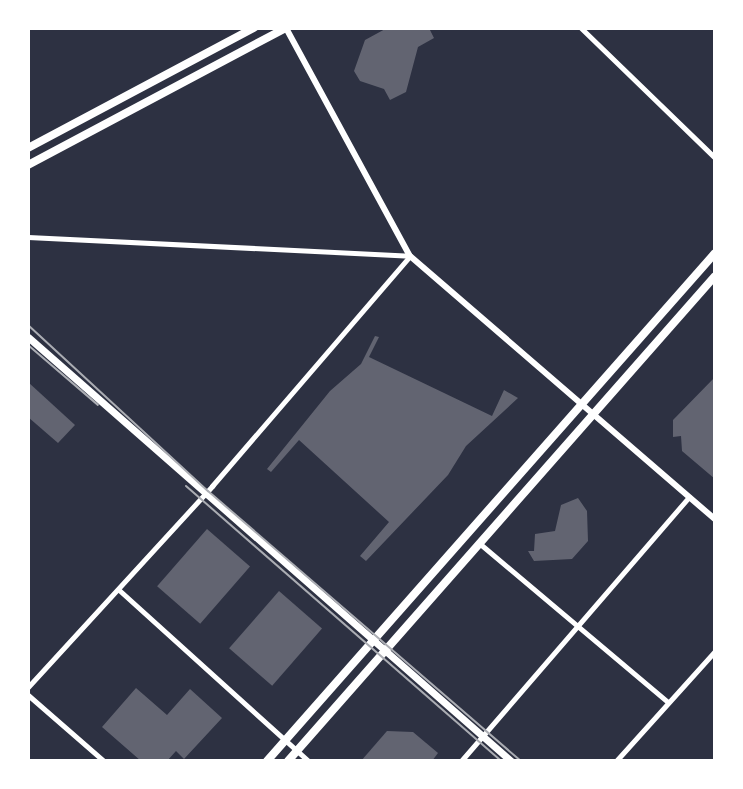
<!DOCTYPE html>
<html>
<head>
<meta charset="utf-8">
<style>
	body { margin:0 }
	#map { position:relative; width:743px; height:789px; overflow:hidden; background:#2d3142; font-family:Arial,sans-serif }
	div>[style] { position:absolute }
	.building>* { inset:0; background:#626471; transform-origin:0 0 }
	.minor>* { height:5px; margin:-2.5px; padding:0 2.5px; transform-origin:2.5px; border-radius:2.5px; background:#fff }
	.tertiary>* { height:6px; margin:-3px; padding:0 3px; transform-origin:3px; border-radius:3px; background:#fff }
	.secondary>* { height:7px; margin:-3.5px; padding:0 3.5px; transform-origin:3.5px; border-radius:3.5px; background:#fff }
	.primary>* { height:8px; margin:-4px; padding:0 4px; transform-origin:4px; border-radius:4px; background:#fff }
	.tram>* { height:2px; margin:-1px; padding:0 1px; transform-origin:1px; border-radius:1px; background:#abadb3 }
	span { translate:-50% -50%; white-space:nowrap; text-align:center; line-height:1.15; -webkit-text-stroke:8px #fff; paint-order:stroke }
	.frame { position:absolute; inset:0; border:30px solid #fff; pointer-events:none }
</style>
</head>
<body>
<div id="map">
	<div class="building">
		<div style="clip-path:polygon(387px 28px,429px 28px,434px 38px,418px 47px,406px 92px,390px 100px,384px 89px,360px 81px,354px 71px,365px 40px)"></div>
		<div style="clip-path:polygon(375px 336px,379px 337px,369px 357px,492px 416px,504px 390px,518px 398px,466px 446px,448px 475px,366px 561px,360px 556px,389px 522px,299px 440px,271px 472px,267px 469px,330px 391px,361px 364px)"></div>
		<div style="clip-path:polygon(715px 377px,715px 479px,682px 451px,681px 436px,673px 437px,673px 420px)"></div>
		<div style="clip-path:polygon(28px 382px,75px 425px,58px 443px,28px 417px)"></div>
		<div style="clip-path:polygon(578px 498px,587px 511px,588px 541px,572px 559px,534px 561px,528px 551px,534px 551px,535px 534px,555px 531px,561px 505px)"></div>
		<div style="left:207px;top:529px;width:57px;height:76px;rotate:41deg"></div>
		<div style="left:279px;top:591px;width:57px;height:76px;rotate:41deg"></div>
		<div style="clip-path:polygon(136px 688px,167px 715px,190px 689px,222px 718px,184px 759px,176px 751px,167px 761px,141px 761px,102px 727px)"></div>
		<div style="clip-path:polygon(387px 731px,413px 732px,438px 753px,432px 761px,361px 761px)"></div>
	</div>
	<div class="minor">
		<div style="left:581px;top:28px;width:187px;rotate:44.1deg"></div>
		<div style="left:28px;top:237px;width:382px;rotate:2.8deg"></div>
		<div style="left:479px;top:543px;width:247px;rotate:40.1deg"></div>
		<div style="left:119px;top:590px;width:255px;rotate:42.1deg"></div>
		<div style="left:28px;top:687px;width:273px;rotate:-47.5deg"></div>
		<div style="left:212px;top:486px;width:303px;rotate:-49.3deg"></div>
		<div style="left:28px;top:695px;width:101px;rotate:41deg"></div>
		<div style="left:461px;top:761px;width:349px;rotate:-49.2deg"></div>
		<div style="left:616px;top:761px;width:148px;rotate:-48deg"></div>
	</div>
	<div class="tertiary">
		<div style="left:286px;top:28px;width:260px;rotate:61.5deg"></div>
		<div style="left:410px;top:256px;width:403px;rotate:40.8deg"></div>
	</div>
	<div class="secondary">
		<div style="left:28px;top:337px;width:643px;rotate:41.28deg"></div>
	</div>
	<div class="primary">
		<div style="left:28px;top:148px;width:256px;rotate:-28deg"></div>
		<div style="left:28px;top:165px;width:292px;rotate:-28deg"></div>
		<div style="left:267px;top:761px;width:677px;rotate:-48.59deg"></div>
		<div style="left:288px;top:761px;width:646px;rotate:-48.64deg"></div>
	</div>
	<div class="tram">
		<div style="left:28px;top:325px;width:245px;rotate:42.7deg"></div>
		<div style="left:208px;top:491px;width:413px;rotate:40.8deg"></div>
		<div style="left:28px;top:345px;width:92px;rotate:40.6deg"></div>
		<div style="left:186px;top:486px;width:418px;rotate:41.1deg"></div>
	</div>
	<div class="frame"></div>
</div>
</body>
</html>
